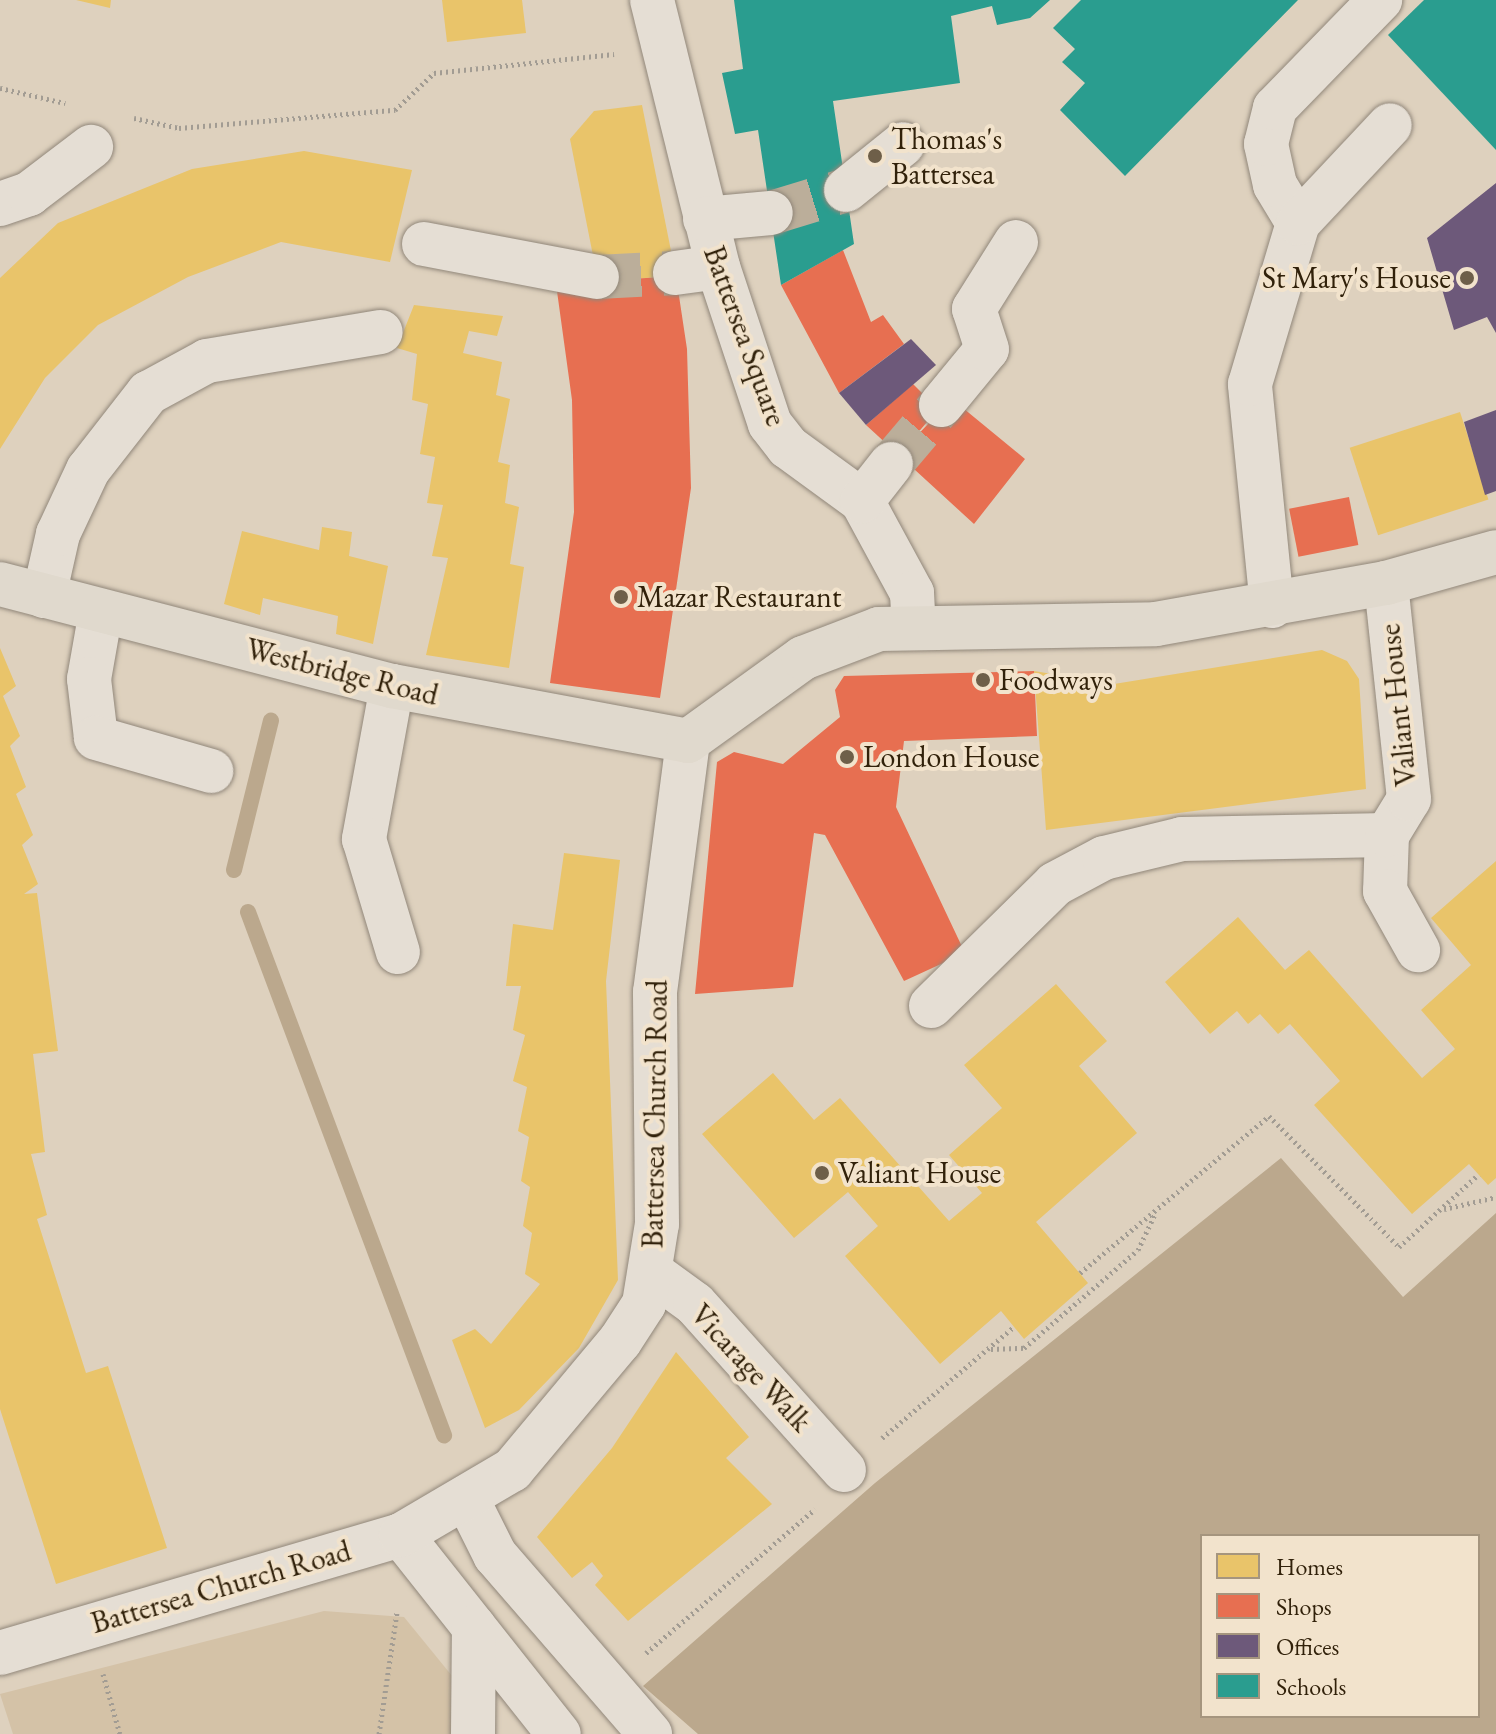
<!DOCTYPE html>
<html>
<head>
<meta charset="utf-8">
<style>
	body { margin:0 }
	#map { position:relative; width:1496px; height:1734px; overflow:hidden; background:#ded1be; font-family:"EB Garamond",serif }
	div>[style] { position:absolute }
	.green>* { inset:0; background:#d4c2a7 }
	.water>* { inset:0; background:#bba88d }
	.homes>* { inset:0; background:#e9c46a; transform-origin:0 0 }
	.shops>* { inset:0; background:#e76f51; transform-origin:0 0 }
	.offices>* { inset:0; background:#6d597a }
	.schools>* { inset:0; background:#2a9d8f }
	.stream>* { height:16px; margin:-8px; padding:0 8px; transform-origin:8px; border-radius:8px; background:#bba88d }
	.minor-tunnel>* { height:44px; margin-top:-22px; transform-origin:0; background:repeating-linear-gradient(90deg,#bbae9a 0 44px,transparent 0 66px) }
	.path>* { height:5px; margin-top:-2.5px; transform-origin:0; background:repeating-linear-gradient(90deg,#a29c93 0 2px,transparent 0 6px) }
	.roads { filter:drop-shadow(0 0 2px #91877a) drop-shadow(0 0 2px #91877a) }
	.minor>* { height:44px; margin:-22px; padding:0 22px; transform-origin:22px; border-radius:22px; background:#e5ded4 }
	.major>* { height:44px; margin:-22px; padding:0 22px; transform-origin:22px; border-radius:22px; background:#e0d9cd }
	.dots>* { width:22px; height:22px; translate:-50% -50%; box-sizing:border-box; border:4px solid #f2e3cc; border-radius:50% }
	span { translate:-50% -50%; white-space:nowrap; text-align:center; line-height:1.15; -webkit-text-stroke:8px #f2e3cc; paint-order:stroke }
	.poi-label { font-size:30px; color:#31210a }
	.left { translate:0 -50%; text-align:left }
	.right { translate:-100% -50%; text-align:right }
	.street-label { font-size:30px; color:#31210a }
	.legend { position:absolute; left:1200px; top:1534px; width:280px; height:184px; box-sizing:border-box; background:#f2e3cc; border:2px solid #a5957e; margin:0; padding:10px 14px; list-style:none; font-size:24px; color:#31210a }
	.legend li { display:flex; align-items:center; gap:16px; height:40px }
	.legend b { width:40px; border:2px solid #a5957e }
</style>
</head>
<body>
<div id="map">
	<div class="green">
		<div style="clip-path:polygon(324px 1611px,404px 1617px,457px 1682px,451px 1734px,13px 1734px,0 1694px)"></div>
	</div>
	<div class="water">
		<div style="clip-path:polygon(evenodd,1281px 1158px,1403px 1297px,1496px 1213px,1496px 1734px,698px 1734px,643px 1686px,875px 1483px,1281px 1158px,1202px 1536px,1478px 1536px,1478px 1716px,1202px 1716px,1202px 1536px)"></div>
	</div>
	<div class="homes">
		<div style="clip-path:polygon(76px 0,111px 0,110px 8px)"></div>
		<div style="clip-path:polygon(442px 0,522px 0,526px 33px,447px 42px)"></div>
		<div style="clip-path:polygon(642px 105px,676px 276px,598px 281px,570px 139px,594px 111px)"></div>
		<div style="clip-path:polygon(304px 151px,412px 170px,390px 262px,281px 242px,188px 277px,98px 325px,45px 378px,0 449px,0 278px,58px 223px,192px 169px)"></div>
		<div style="clip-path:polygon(414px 305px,503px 316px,497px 336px,469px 331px,463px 353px,502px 362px,496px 395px,510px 399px,498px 462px,510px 465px,505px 503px,519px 507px,510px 564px,524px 567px,509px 668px,426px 655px,448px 558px,432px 556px,443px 505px,427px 503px,435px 457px,420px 454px,428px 404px,412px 400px,417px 354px,397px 348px)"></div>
		<div style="left:1460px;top:412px;width:92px;height:116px;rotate:72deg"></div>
		<div style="clip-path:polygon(322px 527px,352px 532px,349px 556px,388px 566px,373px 644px,336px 634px,338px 616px,263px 598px,260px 615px,224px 604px,242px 531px,319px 550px)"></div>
		<div style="clip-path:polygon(0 648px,16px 686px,3px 696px,20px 736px,10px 746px,26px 787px,16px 794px,33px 835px,22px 845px,38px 884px,24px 894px,37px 893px,58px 1051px,33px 1054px,45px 1152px,31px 1154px,47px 1215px,37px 1219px,86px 1373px,108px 1366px,167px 1548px,56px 1584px,0 1409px)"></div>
		<div style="clip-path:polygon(1322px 650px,1347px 661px,1359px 679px,1366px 789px,1046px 830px,1034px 671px,1114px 684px)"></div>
		<div style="clip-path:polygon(564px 853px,620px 860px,606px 981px,618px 1280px,579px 1348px,519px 1410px,485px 1428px,452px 1340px,475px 1329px,491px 1344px,540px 1284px,525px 1274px,532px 1233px,523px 1226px,530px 1187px,521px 1181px,529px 1137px,518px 1131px,527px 1087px,513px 1081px,525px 1035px,513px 1030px,521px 986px,506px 986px,513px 924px,553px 930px)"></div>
		<div style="clip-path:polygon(1496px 861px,1496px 1178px,1488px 1185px,1469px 1164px,1412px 1214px,1314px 1105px,1340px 1081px,1290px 1024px,1278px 1034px,1260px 1014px,1248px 1024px,1237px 1011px,1210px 1034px,1165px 982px,1238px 917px,1285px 970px,1309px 950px,1422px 1078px,1455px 1049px,1421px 1010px,1471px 965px,1431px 918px)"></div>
		<div style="clip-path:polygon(1056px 984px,1107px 1041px,1079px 1066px,1137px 1133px,1036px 1222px,1088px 1283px,1024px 1339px,1001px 1311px,940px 1364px,845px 1256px,878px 1226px,848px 1192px,794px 1238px,702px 1134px,773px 1073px,814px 1120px,840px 1098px,949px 1221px,982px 1193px,949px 1155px,1002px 1108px,964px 1065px)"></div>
		<div style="clip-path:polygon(676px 1352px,749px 1437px,726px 1458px,772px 1504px,628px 1621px,595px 1585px,603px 1576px,592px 1562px,572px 1578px,537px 1537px,612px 1448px)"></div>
	</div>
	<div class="shops">
		<div style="clip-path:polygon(843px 250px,871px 322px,883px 315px,904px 344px,839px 393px,781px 285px)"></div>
		<div style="clip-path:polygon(676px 276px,687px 349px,691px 488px,660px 698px,550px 683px,574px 512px,572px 400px,556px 284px)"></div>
		<div style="clip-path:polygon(913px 384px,938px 409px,905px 448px,952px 399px,1025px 459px,974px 524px,866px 425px)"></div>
		<div style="left:1349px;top:497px;width:49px;height:61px;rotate:79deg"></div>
		<div style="clip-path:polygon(1034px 671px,1037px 736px,904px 741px,896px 807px,965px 953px,904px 981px,825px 835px,814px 833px,793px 987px,695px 994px,717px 762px,734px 752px,783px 764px,840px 717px,835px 690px,844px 676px)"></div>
	</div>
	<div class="offices">
		<div style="clip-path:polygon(1496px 183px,1496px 333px,1487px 317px,1454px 330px,1427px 238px)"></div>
		<div style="clip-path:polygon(911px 339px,936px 365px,866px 425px,839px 393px)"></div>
		<div style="clip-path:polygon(1496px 410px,1496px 491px,1485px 495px,1464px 422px)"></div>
	</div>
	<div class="schools">
		<div style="clip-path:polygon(734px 0,1050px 0,1030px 18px,997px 25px,992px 6px,951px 16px,960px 83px,833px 101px,854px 244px,781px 285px,758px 130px,735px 134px,722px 73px,743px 69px)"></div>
		<div style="clip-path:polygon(1081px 0,1298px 0,1125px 176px,1060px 110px,1085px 83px,1062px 62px,1075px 49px,1053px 28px)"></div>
		<div style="clip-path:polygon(1424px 0,1496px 0,1496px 150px,1388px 35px)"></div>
	</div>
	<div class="stream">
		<div style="left:234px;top:870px;width:154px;rotate:-76.1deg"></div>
		<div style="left:248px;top:912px;width:559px;rotate:69.46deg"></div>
	</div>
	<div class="minor-tunnel">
		<div style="left:771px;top:213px;width:78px;rotate:-17deg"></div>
		<div style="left:597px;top:277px;width:78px;rotate:-2.9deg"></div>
		<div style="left:891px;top:464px;width:77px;rotate:-49.7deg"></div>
	</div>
	<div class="path">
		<div style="left:0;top:88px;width:67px;rotate:13deg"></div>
		<div style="left:134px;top:118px;width:46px;rotate:12.5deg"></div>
		<div style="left:179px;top:128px;width:217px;rotate:-4.8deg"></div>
		<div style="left:395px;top:110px;width:54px;rotate:-43.5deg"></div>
		<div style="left:434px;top:73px;width:181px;rotate:-6deg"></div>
		<div style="left:1444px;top:1209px;width:53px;rotate:-13deg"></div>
		<div style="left:1080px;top:1273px;width:246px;rotate:-39.7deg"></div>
		<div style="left:1269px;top:1116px;width:185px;rotate:45.2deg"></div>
		<div style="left:1399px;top:1247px;width:108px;rotate:-42.4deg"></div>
		<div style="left:991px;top:1349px;width:33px;rotate:-2deg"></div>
		<div style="left:1024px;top:1348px;width:150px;rotate:-40.7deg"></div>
		<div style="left:1138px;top:1250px;width:42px;rotate:-64.7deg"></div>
		<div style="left:882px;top:1438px;width:172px;rotate:-40.1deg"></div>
		<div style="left:646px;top:1653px;width:222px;rotate:-40.4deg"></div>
		<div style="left:103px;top:1674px;width:62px;rotate:74.2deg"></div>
		<div style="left:379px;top:1734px;width:123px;rotate:-81.6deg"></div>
	</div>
	<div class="roads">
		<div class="minor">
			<div style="left:652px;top:0;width:275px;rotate:76.1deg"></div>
			<div style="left:718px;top:267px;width:165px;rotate:71.7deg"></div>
			<div style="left:770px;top:424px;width:29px;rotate:52deg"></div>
			<div style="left:788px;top:447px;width:92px;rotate:36.1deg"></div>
			<div style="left:862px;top:501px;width:105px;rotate:61.5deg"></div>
			<div style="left:912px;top:593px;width:35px;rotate:87deg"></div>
			<div style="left:846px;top:190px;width:73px;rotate:-38.9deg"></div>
			<div style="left:0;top:204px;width:31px;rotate:-19deg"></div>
			<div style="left:29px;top:194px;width:78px;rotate:-37.2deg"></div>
			<div style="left:705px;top:219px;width:66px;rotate:-5.2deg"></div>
			<div style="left:1298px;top:223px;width:44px;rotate:-121.2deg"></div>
			<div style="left:1275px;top:185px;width:42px;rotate:-102.4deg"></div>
			<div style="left:1266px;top:144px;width:37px;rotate:-76deg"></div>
			<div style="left:1275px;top:108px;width:151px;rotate:-45.8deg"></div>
			<div style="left:424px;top:244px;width:176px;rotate:10.8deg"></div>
			<div style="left:675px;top:273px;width:43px;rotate:-7.9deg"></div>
			<div style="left:941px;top:405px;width:72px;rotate:-50.6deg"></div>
			<div style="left:987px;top:349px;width:42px;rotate:-108deg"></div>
			<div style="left:974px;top:309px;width:79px;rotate:-57.9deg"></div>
			<div style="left:862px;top:501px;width:47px;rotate:-51.9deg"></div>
			<div style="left:44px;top:596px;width:64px;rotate:-77.3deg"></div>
			<div style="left:58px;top:534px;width:71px;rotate:-64.9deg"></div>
			<div style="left:88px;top:470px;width:98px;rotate:-52.1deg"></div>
			<div style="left:148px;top:393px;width:67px;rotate:-28.5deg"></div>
			<div style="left:207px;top:361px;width:176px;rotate:-9.5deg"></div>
			<div style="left:1272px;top:606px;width:223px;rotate:-95.7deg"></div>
			<div style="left:1250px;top:384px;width:168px;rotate:-73.4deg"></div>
			<div style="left:1298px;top:223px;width:134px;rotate:-46.8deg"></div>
			<div style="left:101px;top:611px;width:69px;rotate:100deg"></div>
			<div style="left:89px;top:679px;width:59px;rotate:83.2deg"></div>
			<div style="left:96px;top:738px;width:120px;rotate:16deg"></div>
			<div style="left:392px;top:686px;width:156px;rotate:100.4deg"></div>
			<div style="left:364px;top:839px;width:118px;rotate:73.3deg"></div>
			<div style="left:1387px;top:835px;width:56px;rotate:92deg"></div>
			<div style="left:1385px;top:891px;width:68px;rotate:60.8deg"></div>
			<div style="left:931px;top:1006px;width:174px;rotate:-44.5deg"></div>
			<div style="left:1055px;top:884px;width:55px;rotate:-28deg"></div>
			<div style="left:1104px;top:858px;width:80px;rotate:-13.7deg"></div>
			<div style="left:1182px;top:839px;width:205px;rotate:-1.1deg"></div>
			<div style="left:1387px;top:835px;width:42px;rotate:-58.6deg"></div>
			<div style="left:1409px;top:799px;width:217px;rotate:-96.1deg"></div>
			<div style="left:651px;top:1272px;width:54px;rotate:36deg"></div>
			<div style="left:695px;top:1304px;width:223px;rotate:48.1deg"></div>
			<div style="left:467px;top:1499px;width:63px;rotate:63.4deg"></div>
			<div style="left:495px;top:1555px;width:237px;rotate:49.1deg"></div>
			<div style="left:401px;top:1535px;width:254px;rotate:51.6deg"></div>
			<div style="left:0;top:1653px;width:418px;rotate:-16.4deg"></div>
			<div style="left:401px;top:1535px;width:129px;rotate:-30.4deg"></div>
			<div style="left:512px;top:1470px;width:168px;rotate:-50.1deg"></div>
			<div style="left:620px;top:1341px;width:44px;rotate:-57deg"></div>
			<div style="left:644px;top:1304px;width:81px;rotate:-80.8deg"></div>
			<div style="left:657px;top:1224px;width:232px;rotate:-90.5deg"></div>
			<div style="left:655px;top:992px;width:253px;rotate:-82.5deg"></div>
			<div style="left:473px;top:1734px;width:107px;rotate:-89.5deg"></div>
		</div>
		<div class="major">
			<div style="left:0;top:584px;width:405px;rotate:14.6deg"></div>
			<div style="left:392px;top:686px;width:301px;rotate:10.5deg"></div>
			<div style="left:688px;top:741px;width:142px;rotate:-35.8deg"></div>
			<div style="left:803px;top:658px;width:81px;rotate:-20.9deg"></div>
			<div style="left:879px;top:629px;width:277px;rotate:-1deg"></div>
			<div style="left:1156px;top:624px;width:234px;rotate:-10.1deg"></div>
			<div style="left:1386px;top:583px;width:114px;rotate:-15.7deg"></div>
		</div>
	</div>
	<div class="dots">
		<div style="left:875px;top:156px;background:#6e5f49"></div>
		<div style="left:1467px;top:278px;background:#6e5f49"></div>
		<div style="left:621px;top:597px;background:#6e5f49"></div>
		<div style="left:983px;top:680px;background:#6e5f49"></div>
		<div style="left:847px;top:757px;background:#6e5f49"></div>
		<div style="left:822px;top:1173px;background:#6e5f49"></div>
	</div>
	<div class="poi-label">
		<span class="left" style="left:891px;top:156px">Thomas's<br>Battersea</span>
		<span class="right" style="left:1451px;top:278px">St Mary's House</span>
		<span class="left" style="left:637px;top:597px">Mazar Restaurant</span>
		<span class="left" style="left:999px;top:680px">Foodways</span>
		<span class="left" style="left:863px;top:757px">London House</span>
		<span class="left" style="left:838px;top:1173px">Valiant House</span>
	</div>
	<div class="street-label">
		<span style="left:745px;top:336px;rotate:70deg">Battersea Square</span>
		<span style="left:342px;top:672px;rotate:14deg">Westbridge Road</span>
		<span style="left:1398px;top:705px;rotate:-96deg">Valiant House</span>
		<span style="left:655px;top:1114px;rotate:-89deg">Battersea Church Road</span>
		<span style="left:751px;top:1368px;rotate:47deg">Vicarage Walk</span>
		<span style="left:221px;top:1587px;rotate:-16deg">Battersea Church Road</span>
	</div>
	<ul class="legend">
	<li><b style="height:22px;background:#e9c46a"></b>Homes</li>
	<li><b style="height:22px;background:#e76f51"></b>Shops</li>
	<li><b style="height:22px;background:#6d597a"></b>Offices</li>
	<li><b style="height:22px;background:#2a9d8f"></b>Schools</li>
	</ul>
</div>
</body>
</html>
